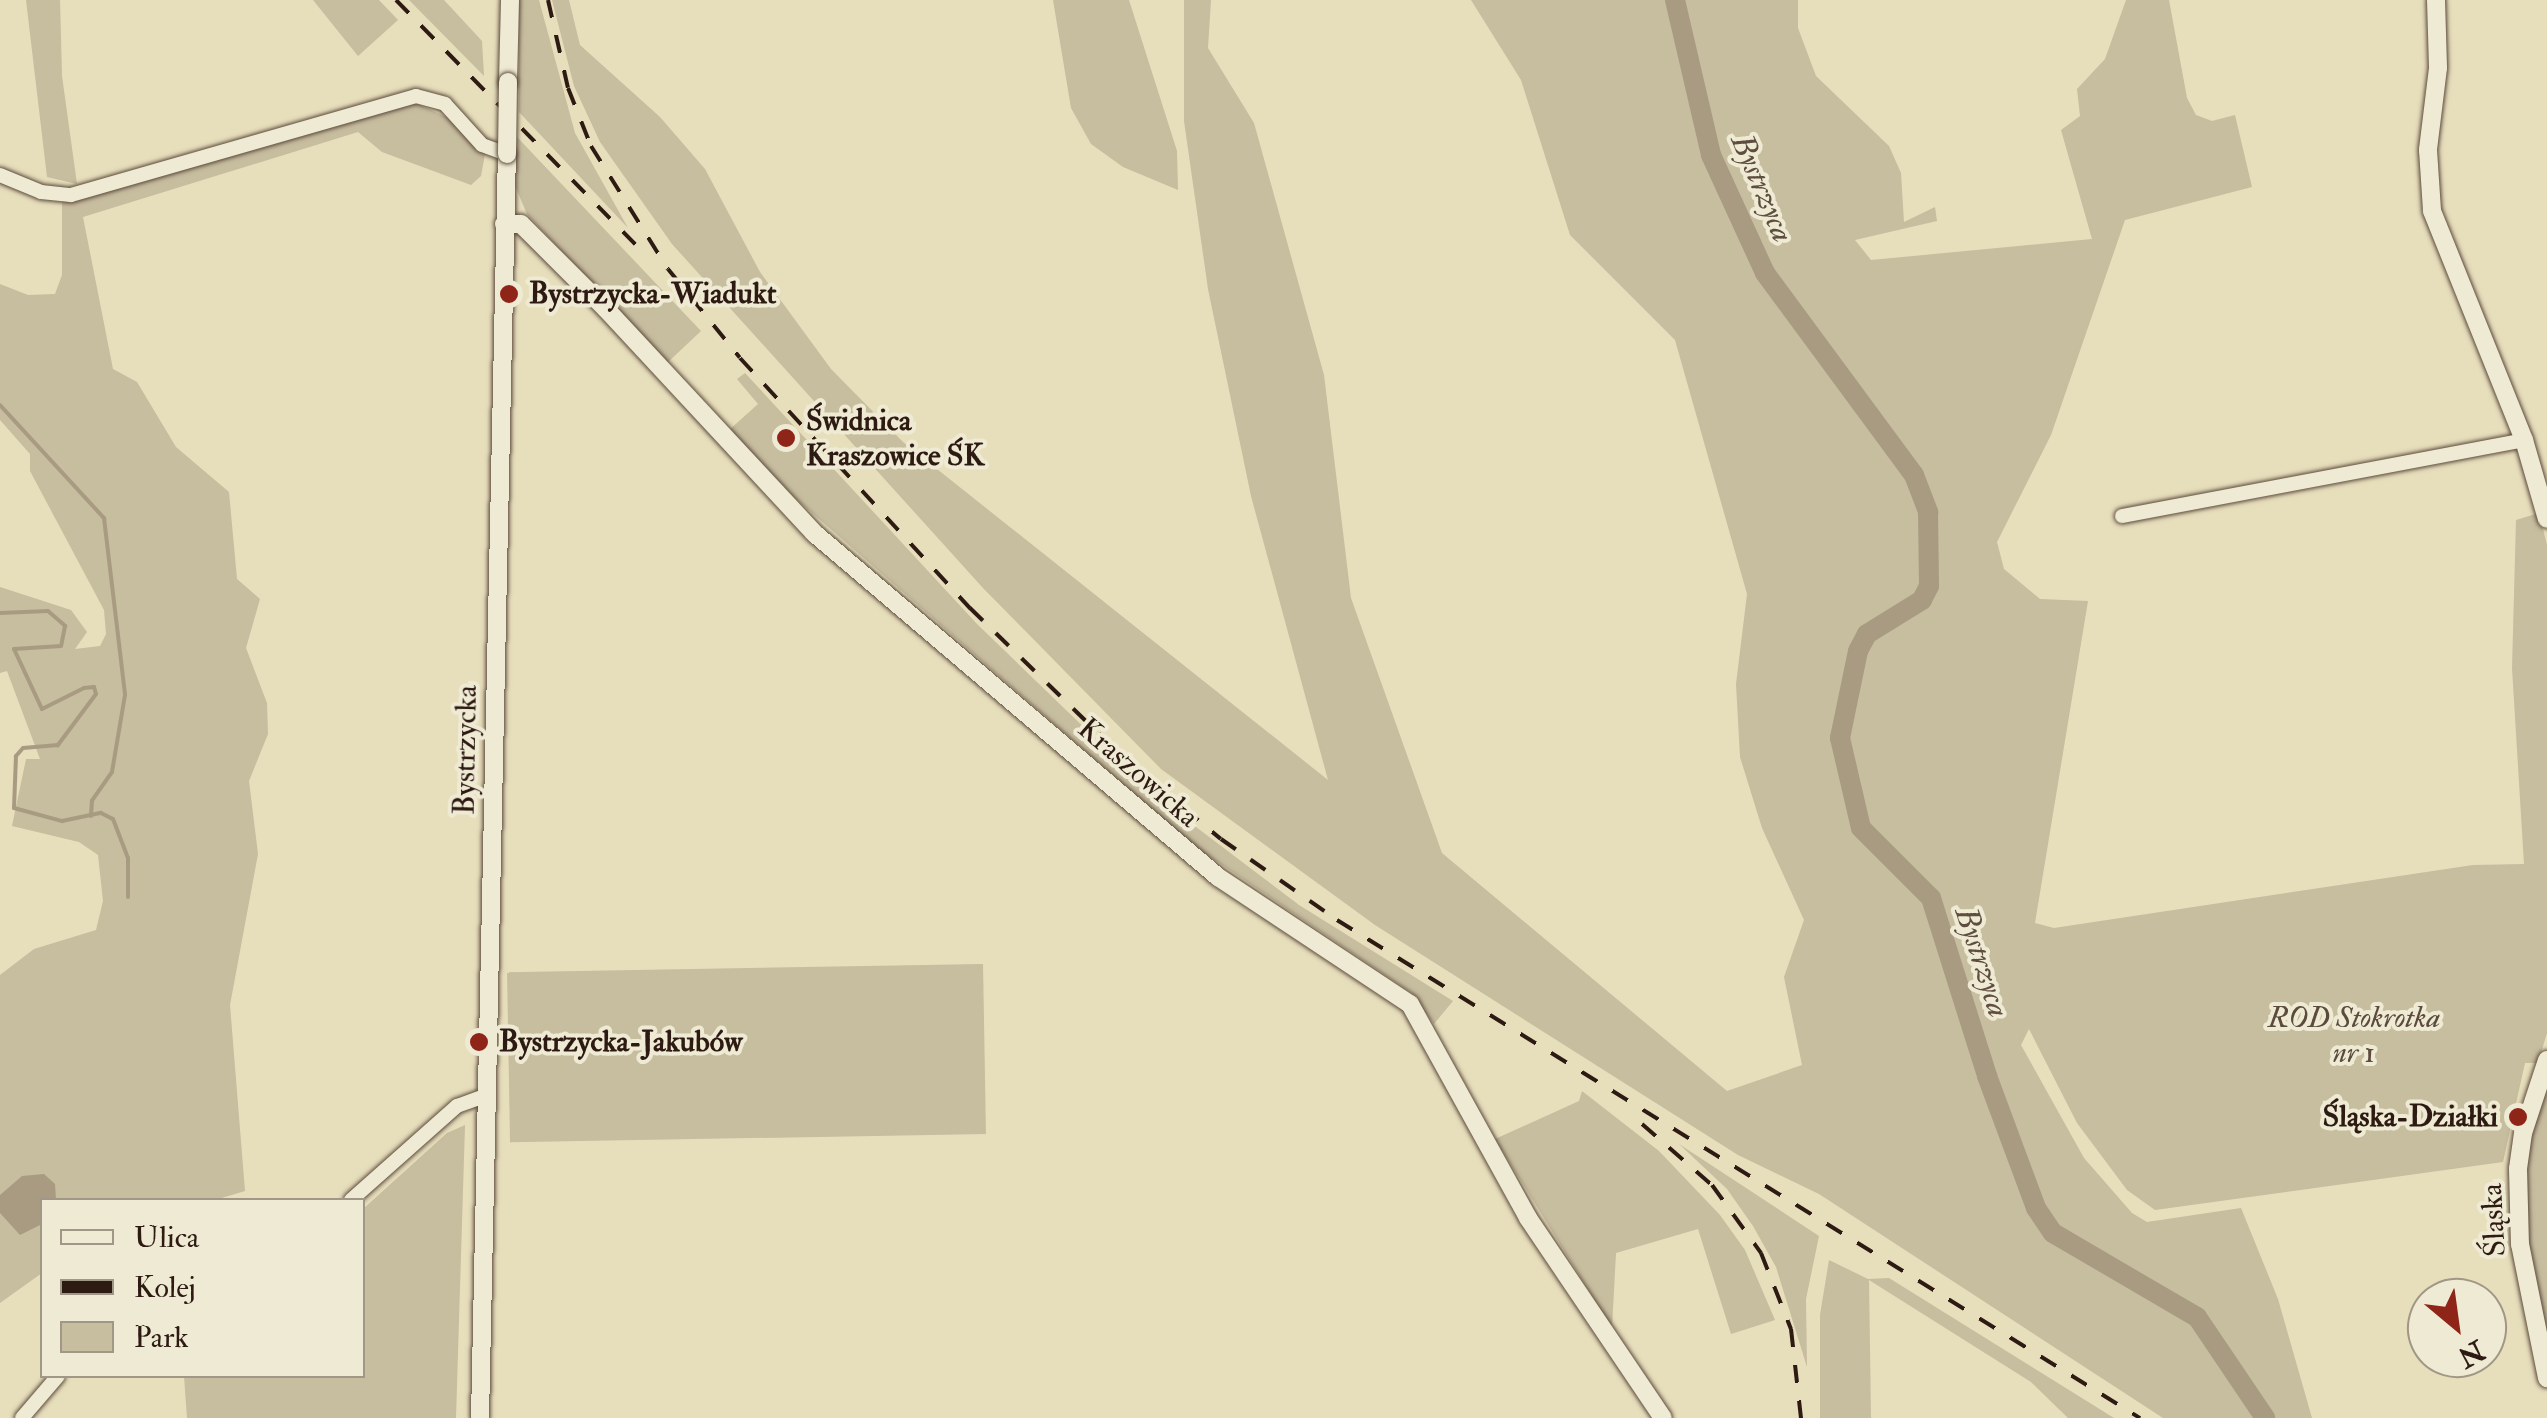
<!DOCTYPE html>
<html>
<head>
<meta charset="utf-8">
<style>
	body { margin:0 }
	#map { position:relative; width:2547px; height:1418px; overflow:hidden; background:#e7debc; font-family:"IM FELL Double Pica",serif }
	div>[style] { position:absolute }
	.green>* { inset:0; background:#c7bd9f; transform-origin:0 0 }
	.water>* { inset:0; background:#a89b82 }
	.stream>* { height:4px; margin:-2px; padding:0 2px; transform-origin:2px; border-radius:2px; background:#a89b82 }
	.river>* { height:20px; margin:-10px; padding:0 10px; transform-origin:10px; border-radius:10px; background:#a89b82 }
	.roads { filter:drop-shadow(0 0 2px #5c4b3c) drop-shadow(0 0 2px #5c4b3c) }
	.minor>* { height:14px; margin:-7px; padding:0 7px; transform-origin:7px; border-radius:7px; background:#efead3 }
	.tertiary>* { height:18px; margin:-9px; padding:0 9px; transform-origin:9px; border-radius:9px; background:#efead3 }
	.rail>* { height:4px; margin-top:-2px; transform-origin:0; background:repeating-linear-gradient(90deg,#2d1a12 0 18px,transparent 0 36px) }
	.bridges { filter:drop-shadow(0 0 2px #5c4b3c) drop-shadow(0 0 2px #5c4b3c) }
	.tertiary-bridge>* { height:18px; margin:-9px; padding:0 9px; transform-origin:9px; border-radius:9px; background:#efead3 }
	.dots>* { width:28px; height:28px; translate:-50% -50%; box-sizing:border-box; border:5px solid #efead3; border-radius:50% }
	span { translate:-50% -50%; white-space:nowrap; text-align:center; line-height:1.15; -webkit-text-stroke:8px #efead3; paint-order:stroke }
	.poi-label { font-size:30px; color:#2d1a12; font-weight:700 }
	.left { translate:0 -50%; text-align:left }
	.right { translate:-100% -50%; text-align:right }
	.street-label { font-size:30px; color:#2d1a12 }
	.park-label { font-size:30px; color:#5b4b3c; font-style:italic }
	.water-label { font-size:32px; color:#5e4e3f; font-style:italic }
	.legend { position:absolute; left:40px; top:1198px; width:325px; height:180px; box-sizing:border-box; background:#efead3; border:2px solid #a19786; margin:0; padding:12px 18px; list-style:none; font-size:30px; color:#2d1a12 }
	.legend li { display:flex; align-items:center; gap:20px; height:50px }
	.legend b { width:50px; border:2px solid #a19786 }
	.north { position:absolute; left:2407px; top:1278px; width:100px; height:100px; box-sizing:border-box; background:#efead3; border:2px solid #a19786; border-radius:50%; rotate:151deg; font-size:28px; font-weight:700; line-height:40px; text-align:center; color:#2d1a12 }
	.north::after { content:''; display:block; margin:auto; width:35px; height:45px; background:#8f2418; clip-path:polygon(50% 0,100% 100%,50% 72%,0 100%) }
</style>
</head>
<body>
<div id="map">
	<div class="green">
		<div style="clip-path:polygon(26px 0,60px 0,62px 76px,77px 184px,47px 177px)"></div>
		<div style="clip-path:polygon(313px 0,379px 0,398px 20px,358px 56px)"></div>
		<div style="clip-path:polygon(409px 0,444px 0,482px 41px,484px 76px)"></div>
		<div style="clip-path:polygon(519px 0,539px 0,575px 133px,628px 228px,519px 112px)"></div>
		<div style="clip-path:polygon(552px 0,569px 0,580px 45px,660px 117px,705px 169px,760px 272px,831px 369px,903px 442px,1328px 780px,1251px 496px,1208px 289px,1184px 121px,1184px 0,1211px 0,1208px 48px,1254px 123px,1324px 375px,1351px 598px,1442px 853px,1727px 1091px,1802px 1065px,1784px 977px,1804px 920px,1762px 828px,1740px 757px,1736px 684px,1747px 594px,1675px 340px,1570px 235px,1521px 80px,1471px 0,1798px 0,1798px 28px,1816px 76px,1889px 146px,1901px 173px,1904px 222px,1935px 207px,1937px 221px,1855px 240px,1871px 260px,2092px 239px,2061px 130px,2080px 116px,2077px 89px,2105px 59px,2126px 0,2169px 0,2187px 98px,2196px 115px,2212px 121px,2235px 115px,2252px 187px,2125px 220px,2051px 435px,1997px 542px,2004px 569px,2040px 599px,2088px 601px,2035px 923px,2054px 928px,2473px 865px,2524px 864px,2512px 668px,2516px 520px,2539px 513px,2547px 545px,2547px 1033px,2538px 1063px,2525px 1063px,2503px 1162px,2155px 1210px,2127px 1190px,2077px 1123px,2029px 1029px,2021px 1045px,2084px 1158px,2132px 1213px,2147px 1222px,2241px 1208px,2278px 1299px,2312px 1418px,2163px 1418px,1819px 1194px,1738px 1155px,1375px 925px,1161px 769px,983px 588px,672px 244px,600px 142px,574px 86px)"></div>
		<div style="clip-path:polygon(1053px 0,1129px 0,1177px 151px,1178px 190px,1123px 167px,1091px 144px,1071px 108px)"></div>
		<div style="clip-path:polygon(415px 103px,451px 119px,485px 154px,481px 176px,471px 185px,382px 152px,358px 132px,83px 217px,113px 369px,137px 382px,176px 447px,229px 492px,237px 579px,260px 599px,246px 648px,267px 703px,268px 734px,249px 781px,258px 854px,230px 1005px,245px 1191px,215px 1200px,42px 1200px,42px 1273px,0 1303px,0 975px,34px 949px,96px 930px,103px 901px,98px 855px,79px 842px,12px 826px,26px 759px,40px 759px,7px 671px,0 673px,0 587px,71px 610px,87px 632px,75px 649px,100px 646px,106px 634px,104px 610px,30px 471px,30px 454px,0 420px,0 284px,28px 295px,55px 294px,62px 275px,62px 198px,71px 202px)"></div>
		<div style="clip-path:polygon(517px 137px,701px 331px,667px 363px,527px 214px,515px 186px)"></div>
		<div style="clip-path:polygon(745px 373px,977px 624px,1155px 796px,1299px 905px,1453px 1001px,1434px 1024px,1412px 993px,1197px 848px,788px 492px,728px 431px,758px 404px,737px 379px)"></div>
		<div style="left:983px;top:964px;width:170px;height:476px;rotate:89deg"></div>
		<div style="clip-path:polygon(2547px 1081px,2547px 1353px,2526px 1231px,2524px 1165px)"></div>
		<div style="clip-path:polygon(1582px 1091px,1659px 1151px,1720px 1215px,1745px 1250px,1775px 1320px,1731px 1334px,1698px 1229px,1616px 1253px,1612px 1328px,1495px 1139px,1579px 1101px)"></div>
		<div style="clip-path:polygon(465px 1125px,456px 1418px,187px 1418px,184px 1376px,362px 1376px,363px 1209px,447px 1133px)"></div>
		<div style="clip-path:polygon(1679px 1144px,1819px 1236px,1806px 1299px,1807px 1367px,1776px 1267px,1753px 1226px,1727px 1189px)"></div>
		<div style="clip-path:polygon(1829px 1260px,1868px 1279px,1889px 1278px,2114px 1418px,2068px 1418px,2031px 1382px,1869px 1280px,1871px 1418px,1820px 1418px,1820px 1315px)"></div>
	</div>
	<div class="water">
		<div style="clip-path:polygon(44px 1174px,55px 1184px,56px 1200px,42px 1200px,42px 1224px,20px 1235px,0 1213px,0 1195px,22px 1176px)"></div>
	</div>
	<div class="stream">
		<div style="left:0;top:405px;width:154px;rotate:47.4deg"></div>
		<div style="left:104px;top:518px;width:178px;rotate:83.2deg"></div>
		<div style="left:125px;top:695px;width:78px;rotate:99.6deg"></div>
		<div style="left:112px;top:772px;width:35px;rotate:125deg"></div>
		<div style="left:92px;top:801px;width:15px;rotate:94deg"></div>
		<div style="left:0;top:613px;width:48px;rotate:-2.4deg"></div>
		<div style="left:48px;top:611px;width:23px;rotate:41deg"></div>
		<div style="left:65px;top:626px;width:20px;rotate:101deg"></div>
		<div style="left:61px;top:646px;width:47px;rotate:176.3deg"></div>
		<div style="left:14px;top:649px;width:66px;rotate:65deg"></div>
		<div style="left:42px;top:709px;width:47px;rotate:-26.6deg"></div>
		<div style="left:84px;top:688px;width:10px;rotate:-6deg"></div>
		<div style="left:94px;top:687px;width:7px;rotate:74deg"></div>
		<div style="left:96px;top:694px;width:64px;rotate:126.7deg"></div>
		<div style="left:58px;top:745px;width:35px;rotate:175deg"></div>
		<div style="left:23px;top:748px;width:11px;rotate:131deg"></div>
		<div style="left:16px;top:756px;width:52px;rotate:92.2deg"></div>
		<div style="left:14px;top:808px;width:50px;rotate:15.2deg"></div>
		<div style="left:62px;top:821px;width:40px;rotate:-12deg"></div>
		<div style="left:101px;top:813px;width:13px;rotate:27deg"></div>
		<div style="left:113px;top:819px;width:42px;rotate:69deg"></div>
		<div style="left:128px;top:858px;width:39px;rotate:90deg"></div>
	</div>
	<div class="river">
		<div style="left:1675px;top:0;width:159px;rotate:76.9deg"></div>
		<div style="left:1711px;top:155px;width:130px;rotate:65.4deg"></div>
		<div style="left:1765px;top:273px;width:251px;rotate:53.6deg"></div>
		<div style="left:1914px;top:475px;width:40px;rotate:69deg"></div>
		<div style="left:1928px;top:512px;width:74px;rotate:89.2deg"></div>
		<div style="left:1929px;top:586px;width:16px;rotate:117deg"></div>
		<div style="left:1922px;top:600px;width:65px;rotate:148.3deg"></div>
		<div style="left:1867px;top:634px;width:19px;rotate:118deg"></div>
		<div style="left:1858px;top:651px;width:89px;rotate:101.7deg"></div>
		<div style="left:1840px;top:738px;width:92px;rotate:76.9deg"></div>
		<div style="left:1861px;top:828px;width:99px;rotate:45deg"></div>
		<div style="left:1931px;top:898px;width:187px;rotate:72.5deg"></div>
		<div style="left:1987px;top:1076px;width:141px;rotate:69.6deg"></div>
		<div style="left:2036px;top:1208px;width:30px;rotate:56deg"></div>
		<div style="left:2053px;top:1233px;width:167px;rotate:30.3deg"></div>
		<div style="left:2197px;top:1317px;width:122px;rotate:56deg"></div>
	</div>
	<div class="roads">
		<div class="minor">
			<div style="left:0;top:175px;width:44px;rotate:22.5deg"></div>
			<div style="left:41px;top:192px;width:30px;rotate:6deg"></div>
			<div style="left:71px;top:195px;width:359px;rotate:-16deg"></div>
			<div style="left:416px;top:96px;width:30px;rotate:15deg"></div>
			<div style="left:445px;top:104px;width:55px;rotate:47.9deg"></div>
			<div style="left:482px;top:145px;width:27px;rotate:20deg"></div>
			<div style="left:2122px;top:516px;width:409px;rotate:-10.7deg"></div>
			<div style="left:351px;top:1200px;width:142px;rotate:-41.6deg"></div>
			<div style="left:457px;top:1106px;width:32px;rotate:-20deg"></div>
			<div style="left:22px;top:1418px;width:55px;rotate:-49.4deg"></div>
		</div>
		<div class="tertiary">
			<div style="left:2436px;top:0;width:68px;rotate:88.3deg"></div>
			<div style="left:2438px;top:68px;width:83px;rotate:97deg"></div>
			<div style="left:2428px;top:150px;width:61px;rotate:86.2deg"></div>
			<div style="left:2432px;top:211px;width:247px;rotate:68.1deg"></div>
			<div style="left:2524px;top:440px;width:82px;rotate:73.8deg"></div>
			<div style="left:508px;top:82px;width:82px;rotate:-88.6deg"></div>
			<div style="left:504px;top:224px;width:17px"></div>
			<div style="left:521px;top:224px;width:120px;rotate:45deg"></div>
			<div style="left:606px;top:309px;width:306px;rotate:47.1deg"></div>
			<div style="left:814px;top:533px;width:531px;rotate:40.41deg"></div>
			<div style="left:1218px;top:877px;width:230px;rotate:33.5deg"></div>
			<div style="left:1410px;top:1004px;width:244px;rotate:61.1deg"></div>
			<div style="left:1528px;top:1218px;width:241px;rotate:56deg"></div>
			<div style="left:2547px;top:1060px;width:77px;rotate:108.2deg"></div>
			<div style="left:2523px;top:1133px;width:36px;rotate:98deg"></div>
			<div style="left:2518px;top:1169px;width:75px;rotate:88.5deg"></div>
			<div style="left:2520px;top:1244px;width:137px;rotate:78.6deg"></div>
			<div style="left:480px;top:1418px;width:1264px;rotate:-88.78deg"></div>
		</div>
	</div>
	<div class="rail">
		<div style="left:396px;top:0;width:347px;rotate:45.6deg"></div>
		<div style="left:548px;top:0;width:90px;rotate:77.2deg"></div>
		<div style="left:568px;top:88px;width:62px;rotate:68.4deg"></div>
		<div style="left:591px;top:146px;width:145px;rotate:58deg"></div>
		<div style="left:668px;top:269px;width:114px;rotate:51deg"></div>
		<div style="left:740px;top:358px;width:340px;rotate:47.4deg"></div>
		<div style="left:970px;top:608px;width:222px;rotate:44.3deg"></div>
		<div style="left:1129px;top:763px;width:119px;rotate:39.6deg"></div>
		<div style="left:1221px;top:839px;width:141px;rotate:34.9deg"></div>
		<div style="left:1337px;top:920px;width:945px;rotate:31.81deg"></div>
		<div style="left:1642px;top:1124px;width:93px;rotate:41.1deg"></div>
		<div style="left:1712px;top:1185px;width:84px;rotate:54.2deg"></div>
		<div style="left:1761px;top:1253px;width:82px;rotate:68.5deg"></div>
		<div style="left:1791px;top:1329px;width:90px;rotate:83.6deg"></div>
	</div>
	<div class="bridges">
		<div class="tertiary-bridge">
			<div style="left:507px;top:154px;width:72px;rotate:-89.2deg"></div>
		</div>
	</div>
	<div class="dots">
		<div style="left:509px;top:294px;background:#8f2418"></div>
		<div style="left:786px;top:438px;background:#8f2418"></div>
		<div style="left:479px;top:1042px;background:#8f2418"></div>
		<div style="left:2518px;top:1117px;background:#8f2418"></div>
	</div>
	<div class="poi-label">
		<span class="left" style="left:529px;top:294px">Bystrzycka-Wiadukt</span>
		<span class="left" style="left:806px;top:438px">Świdnica<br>Kraszowice ŚK</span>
		<span class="left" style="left:499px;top:1042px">Bystrzycka-Jakubów</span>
		<span class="right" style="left:2498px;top:1117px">Śląska-Działki</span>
	</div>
	<div class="street-label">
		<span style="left:466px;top:750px;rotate:-89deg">Bystrzycka</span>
		<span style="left:1138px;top:773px;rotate:41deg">Kraszowicka</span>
		<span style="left:2494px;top:1220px;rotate:-93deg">Śląska</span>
	</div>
	<div class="park-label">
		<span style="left:2354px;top:1035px">ROD Stokrotka<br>nr 1</span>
	</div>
	<div class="water-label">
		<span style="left:1762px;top:188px;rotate:67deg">Bystrzyca</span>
		<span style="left:1982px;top:962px;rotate:72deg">Bystrzyca</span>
	</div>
	<ul class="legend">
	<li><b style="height:12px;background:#efead3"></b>Ulica</li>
	<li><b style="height:12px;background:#2d1a12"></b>Kolej</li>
	<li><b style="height:28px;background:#c7bd9f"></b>Park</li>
	</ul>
	<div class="north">N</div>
</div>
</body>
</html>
